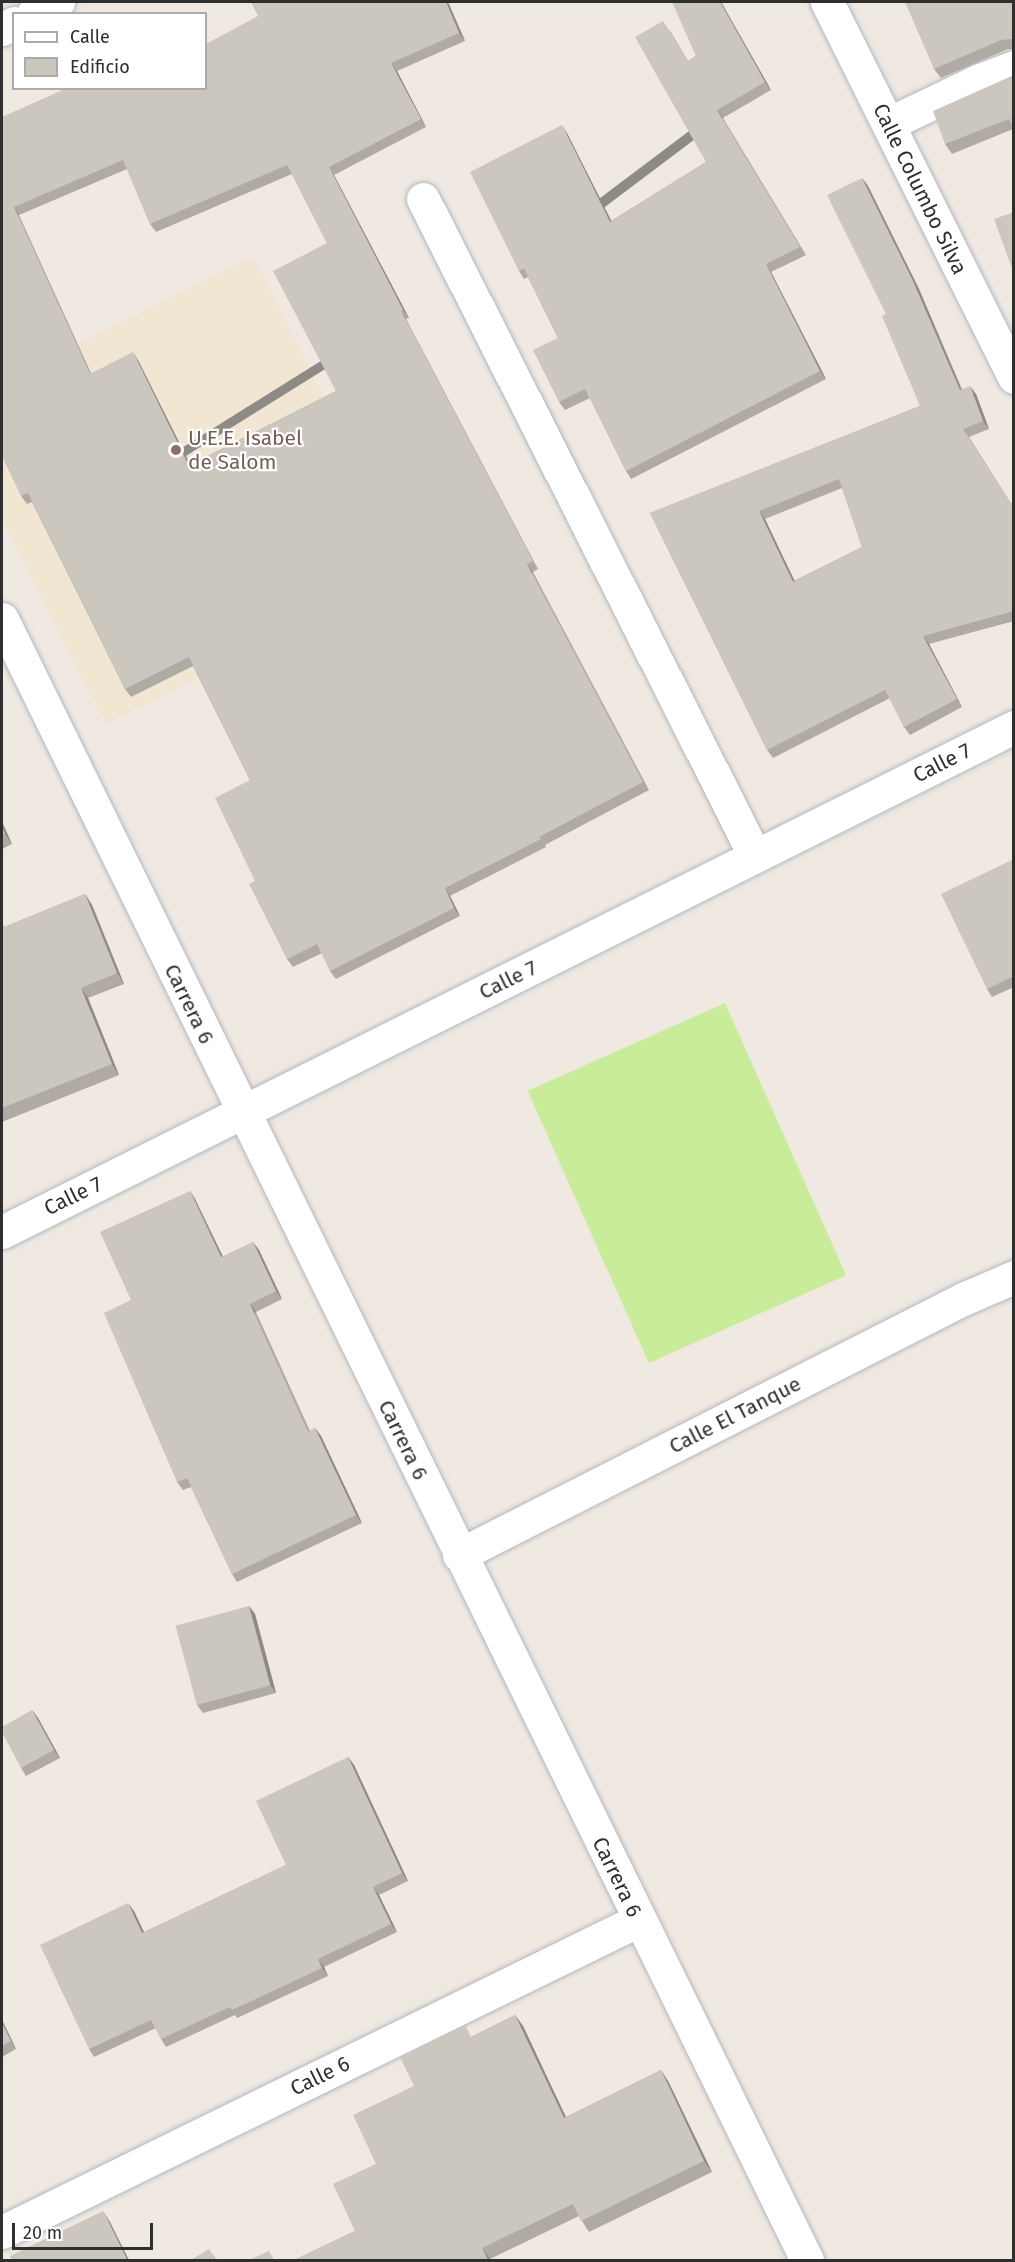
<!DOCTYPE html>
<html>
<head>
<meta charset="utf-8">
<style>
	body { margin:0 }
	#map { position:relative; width:1015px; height:2262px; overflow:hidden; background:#efe9e1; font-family:"Fira Sans",sans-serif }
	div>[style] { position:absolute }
	.education>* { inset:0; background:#f0e6d1 }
	.pitch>* { inset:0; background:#c9ec9a; transform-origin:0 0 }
	.roads { filter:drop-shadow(0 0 2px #b4b7c1) drop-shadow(0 0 2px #b4b7c1) }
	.street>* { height:33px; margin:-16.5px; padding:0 16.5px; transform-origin:16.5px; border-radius:16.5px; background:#fff }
	.wall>* { inset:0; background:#afaba4 }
	.shaded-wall>* { inset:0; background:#8e8b86; transform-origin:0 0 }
	.building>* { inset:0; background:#cbc7bf; transform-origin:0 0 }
	.dots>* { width:16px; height:16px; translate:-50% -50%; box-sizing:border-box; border:3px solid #fff; border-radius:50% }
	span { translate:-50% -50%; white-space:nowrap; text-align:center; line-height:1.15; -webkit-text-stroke:4.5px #fff; paint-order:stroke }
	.street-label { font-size:21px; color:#2e2e2e }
	.education-label { font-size:21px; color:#785e54 }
	.left { translate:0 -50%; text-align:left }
	.frame { position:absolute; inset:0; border:3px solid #2e2e2e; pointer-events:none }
	.legend { position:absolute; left:12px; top:12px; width:195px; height:78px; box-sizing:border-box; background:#fff; border:2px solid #ababab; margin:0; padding:8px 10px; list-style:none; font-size:18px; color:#2e2e2e }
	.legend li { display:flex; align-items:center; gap:12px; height:30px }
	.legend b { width:30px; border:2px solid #ababab }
	.scale { position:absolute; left:12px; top:2223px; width:141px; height:27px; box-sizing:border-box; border:3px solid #2e2e2e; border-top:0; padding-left:8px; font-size:18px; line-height:21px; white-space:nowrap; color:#2e2e2e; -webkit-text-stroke:4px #fff; paint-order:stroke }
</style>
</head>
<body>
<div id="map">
	<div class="education">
		<div style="clip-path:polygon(253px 257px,411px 569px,106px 724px,2px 518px,2px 382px)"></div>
	</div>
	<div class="pitch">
		<div style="left:725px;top:1003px;width:298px;height:216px;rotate:66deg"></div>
	</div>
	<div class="roads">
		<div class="street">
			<div style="left:827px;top:2px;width:419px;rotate:63.5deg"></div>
			<div style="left:33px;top:14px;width:28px;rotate:-26deg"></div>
			<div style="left:2px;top:29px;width:13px;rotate:-27deg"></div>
			<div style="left:888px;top:124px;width:102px;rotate:-25.6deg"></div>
			<div style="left:980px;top:80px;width:36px;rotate:-21deg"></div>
			<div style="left:423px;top:199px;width:736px;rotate:63.19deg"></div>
			<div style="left:2px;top:619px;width:1828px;rotate:63.87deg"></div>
			<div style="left:2px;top:1232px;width:1131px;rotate:-26.52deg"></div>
			<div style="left:459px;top:1555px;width:565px;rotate:-26.93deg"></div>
			<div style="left:963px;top:1299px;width:56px;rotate:-23.3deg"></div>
			<div style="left:2px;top:2232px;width:709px;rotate:-26.1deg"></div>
		</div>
	</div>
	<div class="wall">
		<div style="clip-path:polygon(evenodd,448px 2px,465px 41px,397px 71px,426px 127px,334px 175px,409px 318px,406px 319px,538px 569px,533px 572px,649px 790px,545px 845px,546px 847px,450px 896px,460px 916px,336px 979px,330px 971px,322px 953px,293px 967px,287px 959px,255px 881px,250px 780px,193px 666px,131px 697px,125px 689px,32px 502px,27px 504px,21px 496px,2px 117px,448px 2px,127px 169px,150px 224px,156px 232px,292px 174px,327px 243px,336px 391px,190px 465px,138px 360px,91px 373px,19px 215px,127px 169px)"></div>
		<div style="clip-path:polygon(721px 2px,771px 90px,723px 118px,806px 255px,771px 272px,826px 379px,631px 479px,626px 471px,590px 398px,565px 410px,559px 402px,558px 338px,528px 277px,524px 279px,519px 271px,567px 133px,611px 221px,706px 162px,669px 29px,688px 61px,696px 56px)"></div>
		<div style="clip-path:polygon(1014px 2px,1014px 49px,1008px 49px,941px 78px,934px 69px)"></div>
		<div style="clip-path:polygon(1014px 75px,1013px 129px,952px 154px,945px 144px)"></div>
		<div style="clip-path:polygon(evenodd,862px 178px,868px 186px,919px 289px,962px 389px,976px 394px,989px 429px,969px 437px,1014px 508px,1014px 621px,929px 644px,962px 707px,910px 735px,904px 727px,890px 698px,773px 758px,767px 750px,650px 513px,920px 406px,886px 314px,862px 178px,842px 488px,862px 547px,794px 581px,765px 519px,842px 488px)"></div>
		<div style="clip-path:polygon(2px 822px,12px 844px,2px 849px)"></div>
		<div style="clip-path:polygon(1014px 859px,1014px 987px,992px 997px,987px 989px)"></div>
		<div style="clip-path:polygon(85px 894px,92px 905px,124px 984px,88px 998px,119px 1075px,2px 1122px,2px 922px,4px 927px)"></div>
		<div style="clip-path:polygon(190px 1191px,195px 1199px,223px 1257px,253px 1242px,259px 1250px,282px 1299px,256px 1312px,310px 1431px,315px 1428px,321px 1436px,362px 1523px,237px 1582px,232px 1574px,191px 1487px,183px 1490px,177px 1482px,131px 1300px)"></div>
		<div style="clip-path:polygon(249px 1606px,255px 1614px,276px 1693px,203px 1713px,197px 1705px)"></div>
		<div style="clip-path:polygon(32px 1710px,38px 1718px,60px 1758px,26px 1776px,21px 1768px)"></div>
		<div style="clip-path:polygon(348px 1757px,354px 1765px,408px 1881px,379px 1895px,397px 1932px,324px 1967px,328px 1976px,237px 2018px,235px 2015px,166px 2047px,161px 2039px,156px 2028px,94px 2057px,89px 2049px,134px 1911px,144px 1932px,286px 1865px)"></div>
		<div style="clip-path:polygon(515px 2015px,523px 2026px,566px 2117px,661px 2070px,668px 2081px,712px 2172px,589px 2232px,579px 2216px,490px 2259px,490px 2260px,294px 2260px,355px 2231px,376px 2164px,414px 2086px,473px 2036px)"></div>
		<div style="clip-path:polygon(2px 2020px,16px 2049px,2px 2057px)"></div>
	</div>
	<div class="shaded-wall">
		<div style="clip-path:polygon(446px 2px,448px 2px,465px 41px,459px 33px)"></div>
		<div style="clip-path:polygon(720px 2px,721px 2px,771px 90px,765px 82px)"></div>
		<div style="clip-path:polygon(391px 63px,397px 71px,426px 127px,421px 119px)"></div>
		<div style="left:717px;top:110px;width:10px;height:160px;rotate:53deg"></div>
		<div style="clip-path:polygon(562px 125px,567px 133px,616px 230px,610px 222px)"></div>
		<div style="clip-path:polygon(329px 167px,334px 175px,409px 318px,403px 310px)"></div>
		<div style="clip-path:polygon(862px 178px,868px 186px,919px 289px,965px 398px,960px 390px)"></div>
		<div style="left:14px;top:207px;width:9px;height:183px;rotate:58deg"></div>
		<div style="clip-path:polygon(766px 264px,771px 272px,826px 379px,820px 371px)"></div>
		<div style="left:401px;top:311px;width:9px;height:283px;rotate:58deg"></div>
		<div style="clip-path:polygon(133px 352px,138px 360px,195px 474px,189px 466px)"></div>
		<div style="clip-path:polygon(970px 386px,976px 394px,989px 429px,983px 421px)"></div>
		<div style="clip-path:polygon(759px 511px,765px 519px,799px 590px,793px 582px)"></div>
		<div style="left:527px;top:564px;width:10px;height:247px;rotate:53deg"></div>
		<div style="clip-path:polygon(923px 636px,929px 644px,962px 707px,957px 699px)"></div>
		<div style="clip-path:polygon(2px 822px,12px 844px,5px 834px,2px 827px)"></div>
		<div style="clip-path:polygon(445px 888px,450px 896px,460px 916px,454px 908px)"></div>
		<div style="clip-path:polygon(85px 894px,92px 905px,124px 984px,117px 973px)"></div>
		<div style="clip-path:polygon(81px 988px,88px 998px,119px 1075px,112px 1064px)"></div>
		<div style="clip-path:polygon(190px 1191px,195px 1199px,227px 1265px,221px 1257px)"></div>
		<div style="clip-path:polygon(253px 1242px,259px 1250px,282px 1299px,276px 1291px)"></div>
		<div style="left:250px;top:1304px;width:10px;height:141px;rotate:53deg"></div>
		<div style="clip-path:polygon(315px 1428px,321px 1436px,362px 1523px,356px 1515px)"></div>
		<div style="clip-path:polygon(249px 1606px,255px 1614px,276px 1693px,270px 1685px)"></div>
		<div style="clip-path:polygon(32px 1710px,38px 1718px,60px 1758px,54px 1750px)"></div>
		<div style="clip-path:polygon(348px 1757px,354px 1765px,408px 1881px,402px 1873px)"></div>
		<div style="clip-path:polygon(373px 1887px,379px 1895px,397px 1932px,391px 1924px)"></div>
		<div style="clip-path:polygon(128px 1903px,134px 1911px,148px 1941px,142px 1933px)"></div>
		<div style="clip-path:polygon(318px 1959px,324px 1967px,328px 1976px,322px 1968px)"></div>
		<div style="clip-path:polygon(515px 2015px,523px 2026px,571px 2128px,564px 2118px)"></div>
		<div style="clip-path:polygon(2px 2020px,16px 2049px,11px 2041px,2px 2023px)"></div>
		<div style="clip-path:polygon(661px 2070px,668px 2081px,712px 2172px,704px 2161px)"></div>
		<div style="clip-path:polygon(103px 2211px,110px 2222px,129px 2260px,127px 2260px)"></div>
		<div style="clip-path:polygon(482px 2248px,490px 2259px,490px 2260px,488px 2260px)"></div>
	</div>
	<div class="building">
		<div style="clip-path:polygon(evenodd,251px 2px,446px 2px,459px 33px,391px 63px,421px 119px,329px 167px,403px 310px,401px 311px,533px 561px,527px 564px,643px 782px,539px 837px,541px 839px,445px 888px,454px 908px,330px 971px,317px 944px,287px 959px,249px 884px,255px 881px,215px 798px,250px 780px,189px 657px,125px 689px,28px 493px,21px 496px,2px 456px,2px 117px,67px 88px,206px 88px,206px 44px,258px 16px,251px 2px,123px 160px,150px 224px,287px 165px,327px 243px,273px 271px,336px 391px,189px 466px,133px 352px,90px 374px,14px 207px,123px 160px)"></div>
		<div style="clip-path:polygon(672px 2px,720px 2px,765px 82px,717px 110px,800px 247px,766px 264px,820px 371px,626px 471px,585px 389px,559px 402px,533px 350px,558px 338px,524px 268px,519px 271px,470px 172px,562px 125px,610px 222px,706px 162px,635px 37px,663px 21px,688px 61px,696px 56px)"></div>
		<div style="clip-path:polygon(905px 2px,1014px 2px,1014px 40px,1011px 39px,1001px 40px,934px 69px)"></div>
		<div style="clip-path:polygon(1014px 75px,1014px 131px,1009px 119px,945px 144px,933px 111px)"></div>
		<div style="clip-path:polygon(evenodd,862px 178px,913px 281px,960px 390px,970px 386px,983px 421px,963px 429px,1014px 508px,1014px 611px,923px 636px,957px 699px,904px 727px,885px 690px,767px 750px,650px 513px,920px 406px,882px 316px,886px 314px,827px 195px,862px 178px,839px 479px,862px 547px,793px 582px,759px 511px,839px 479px)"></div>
		<div style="clip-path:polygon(1014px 212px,1014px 274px,994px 219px)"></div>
		<div style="clip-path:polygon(2px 827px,5px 834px,2px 835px)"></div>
		<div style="clip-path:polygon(1014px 859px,1014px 976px,987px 989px,941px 894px)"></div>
		<div style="clip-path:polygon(85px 894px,117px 973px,81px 988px,112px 1064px,2px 1108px,2px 926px,2px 928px)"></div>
		<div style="clip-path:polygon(190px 1191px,221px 1257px,253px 1242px,276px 1291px,250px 1304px,308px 1432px,315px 1428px,356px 1515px,232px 1574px,187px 1478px,177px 1482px,104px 1313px,131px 1300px,100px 1232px)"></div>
		<div style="left:249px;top:1606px;width:82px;height:76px;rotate:75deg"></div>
		<div style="clip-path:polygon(32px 1710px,54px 1750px,21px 1768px,2px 1732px,2px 1727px)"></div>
		<div style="clip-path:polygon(348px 1757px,402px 1873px,373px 1887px,391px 1924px,318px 1959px,322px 1968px,232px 2010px,230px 2007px,161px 2039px,151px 2020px,89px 2049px,40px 1945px,128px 1903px,142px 1933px,286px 1865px,256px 1801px)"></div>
		<div style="clip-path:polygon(515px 2015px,564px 2118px,661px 2070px,704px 2161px,581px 2221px,573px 2204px,482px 2248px,488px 2260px,294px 2260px,355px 2231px,333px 2184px,376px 2164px,353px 2115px,414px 2086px,400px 2057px,465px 2025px,471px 2037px)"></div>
		<div style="clip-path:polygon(2px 2023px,11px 2041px,2px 2046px)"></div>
		<div style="clip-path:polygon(103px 2211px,127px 2260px,12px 2260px,10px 2256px)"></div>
		<div style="clip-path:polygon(209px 2249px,217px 2260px,191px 2260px)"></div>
		<div style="clip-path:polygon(269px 2251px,274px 2260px,249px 2260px)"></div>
	</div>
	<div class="dots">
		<div style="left:176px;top:450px;background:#8d6e63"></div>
	</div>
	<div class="street-label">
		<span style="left:920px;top:189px;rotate:64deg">Calle Columbo Silva</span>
		<span style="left:942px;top:763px;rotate:-27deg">Calle 7</span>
		<span style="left:508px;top:980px;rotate:-26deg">Calle 7</span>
		<span style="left:189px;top:1004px;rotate:64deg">Carrera 6</span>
		<span style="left:73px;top:1196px;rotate:-26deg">Calle 7</span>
		<span style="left:735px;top:1415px;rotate:-27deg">Calle El Tanque</span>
		<span style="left:403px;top:1440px;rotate:64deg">Carrera 6</span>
		<span style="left:617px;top:1877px;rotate:64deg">Carrera 6</span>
		<span style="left:320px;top:2076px;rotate:-26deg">Calle 6</span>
	</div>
	<div class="education-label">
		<span class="left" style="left:188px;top:450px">U.E.E. Isabel<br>de Salom</span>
	</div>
	<div class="frame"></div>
	<ul class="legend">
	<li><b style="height:8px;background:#fff"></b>Calle</li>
	<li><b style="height:16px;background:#cbc7bf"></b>Edificio</li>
	</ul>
	<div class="scale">20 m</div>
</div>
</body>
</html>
